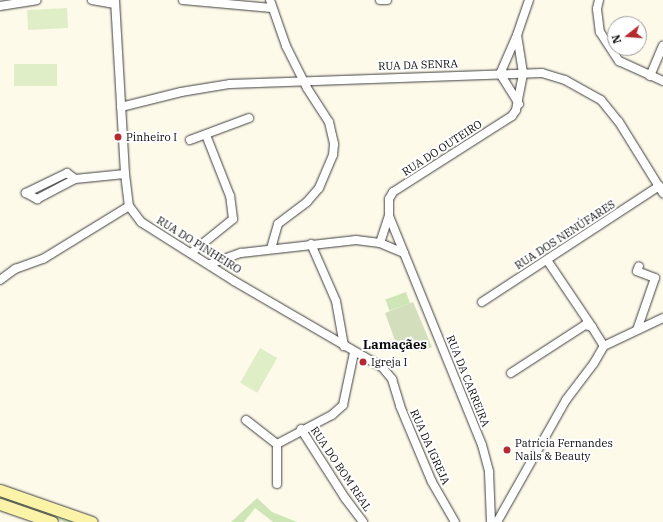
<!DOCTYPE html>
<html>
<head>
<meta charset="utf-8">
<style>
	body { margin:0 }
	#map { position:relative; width:663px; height:522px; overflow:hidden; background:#fefaea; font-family:"IBM Plex Serif",serif }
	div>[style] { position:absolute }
	.green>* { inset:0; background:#cee6b6; transform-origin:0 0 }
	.cemetery>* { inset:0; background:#d3debd }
	.pitch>* { inset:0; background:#e0eec7; transform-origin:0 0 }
	.roads { filter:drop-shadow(0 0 1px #3e3e3e) drop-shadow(0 0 1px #3e3e3e) }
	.street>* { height:8px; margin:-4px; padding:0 4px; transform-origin:4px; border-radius:4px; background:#fff }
	.secondary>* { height:11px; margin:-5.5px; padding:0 5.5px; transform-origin:5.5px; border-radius:5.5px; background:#fbf3a8 }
	.dots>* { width:11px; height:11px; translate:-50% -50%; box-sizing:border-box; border:2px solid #fff; border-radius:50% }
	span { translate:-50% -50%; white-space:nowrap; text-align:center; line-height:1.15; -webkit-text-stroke:4px #fff; paint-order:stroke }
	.street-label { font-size:11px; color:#0b0b0b }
	.poi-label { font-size:11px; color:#0b0b0b }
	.left { translate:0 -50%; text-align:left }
	.quarter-label { font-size:13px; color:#0b0b0b; font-weight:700 }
	.north { position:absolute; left:607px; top:16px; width:40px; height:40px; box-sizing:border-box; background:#fff; border:1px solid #9d9d9d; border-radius:50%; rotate:253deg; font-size:11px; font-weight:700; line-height:16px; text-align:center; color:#0b0b0b }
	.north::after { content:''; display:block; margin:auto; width:14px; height:18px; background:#b42a2f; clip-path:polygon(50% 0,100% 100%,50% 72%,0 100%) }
</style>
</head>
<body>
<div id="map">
	<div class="green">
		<div style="left:406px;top:292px;width:12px;height:22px;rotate:70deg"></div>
		<div style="clip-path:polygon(0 494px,81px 522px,64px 522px,0 500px)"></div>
		<div style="clip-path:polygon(257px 498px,272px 512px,297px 522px,273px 522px,255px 508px,244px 522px,231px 522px)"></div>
	</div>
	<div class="cemetery">
		<div style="clip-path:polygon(413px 302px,432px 347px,419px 352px,416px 345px,400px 354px,385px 313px)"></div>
	</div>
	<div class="pitch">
		<div style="left:67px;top:8px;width:20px;height:40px;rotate:87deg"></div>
		<div style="left:14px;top:64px;width:43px;height:22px"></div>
		<div style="left:260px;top:348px;width:20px;height:40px;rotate:30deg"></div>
	</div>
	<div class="roads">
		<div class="street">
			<div style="left:92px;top:0;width:23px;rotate:10deg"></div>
			<div style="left:115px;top:0;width:174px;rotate:86.7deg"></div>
			<div style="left:125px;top:174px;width:32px;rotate:83deg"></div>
			<div style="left:129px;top:206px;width:20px;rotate:53deg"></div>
			<div style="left:141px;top:222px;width:110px;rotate:32.4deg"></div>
			<div style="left:234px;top:281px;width:171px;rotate:30.2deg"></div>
			<div style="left:382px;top:367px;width:16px;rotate:50deg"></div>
			<div style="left:392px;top:379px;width:28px;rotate:73deg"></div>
			<div style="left:400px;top:406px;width:82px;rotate:67.2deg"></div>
			<div style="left:432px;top:482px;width:46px;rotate:60.1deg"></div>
			<div style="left:183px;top:0;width:89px;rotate:5.1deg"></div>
			<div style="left:270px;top:0;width:49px;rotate:70.8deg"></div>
			<div style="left:286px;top:46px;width:47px;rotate:63.4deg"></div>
			<div style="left:307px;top:88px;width:40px;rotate:57.1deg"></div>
			<div style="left:329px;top:122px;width:23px;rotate:77deg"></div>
			<div style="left:334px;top:144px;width:11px;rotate:95deg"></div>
			<div style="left:333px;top:155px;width:36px;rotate:113deg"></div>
			<div style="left:319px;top:188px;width:18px;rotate:131deg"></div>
			<div style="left:307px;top:202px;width:36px;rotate:143deg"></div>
			<div style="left:278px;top:224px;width:25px;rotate:106deg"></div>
			<div style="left:380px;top:0;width:7px"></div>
			<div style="left:599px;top:0;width:9px;rotate:103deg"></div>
			<div style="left:597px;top:9px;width:23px;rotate:83deg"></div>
			<div style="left:600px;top:32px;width:35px;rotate:57deg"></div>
			<div style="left:619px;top:61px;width:48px;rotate:24.4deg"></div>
			<div style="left:0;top:6px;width:37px;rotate:-9deg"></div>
			<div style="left:650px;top:76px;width:33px;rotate:-67deg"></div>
			<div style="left:519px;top:104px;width:36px;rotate:-122deg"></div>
			<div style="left:500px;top:74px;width:43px;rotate:-66.4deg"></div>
			<div style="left:517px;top:35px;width:37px;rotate:-71deg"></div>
			<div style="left:121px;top:107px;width:62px;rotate:-14deg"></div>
			<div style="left:181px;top:92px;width:50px;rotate:-9.3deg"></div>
			<div style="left:230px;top:84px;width:312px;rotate:-2deg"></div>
			<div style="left:542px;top:73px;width:24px;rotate:17deg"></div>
			<div style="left:565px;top:80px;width:41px;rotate:29.1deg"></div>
			<div style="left:601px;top:100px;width:28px;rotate:51deg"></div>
			<div style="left:619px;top:122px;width:84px;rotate:58.2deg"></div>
			<div style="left:190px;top:140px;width:63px;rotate:-20.4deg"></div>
			<div style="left:75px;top:179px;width:10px;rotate:-143deg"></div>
			<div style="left:67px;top:173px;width:46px;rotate:154deg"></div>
			<div style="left:26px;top:193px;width:13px;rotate:29deg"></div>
			<div style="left:37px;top:199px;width:43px;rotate:-27.8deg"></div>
			<div style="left:75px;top:179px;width:50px;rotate:-5.7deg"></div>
			<div style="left:380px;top:243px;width:28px;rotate:-72deg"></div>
			<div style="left:311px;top:244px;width:62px;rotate:66.3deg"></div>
			<div style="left:336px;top:301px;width:46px;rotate:79.9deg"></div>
			<div style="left:191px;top:253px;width:54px;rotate:-39deg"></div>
			<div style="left:233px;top:219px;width:23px;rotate:-97deg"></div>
			<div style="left:230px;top:196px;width:66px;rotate:-111.5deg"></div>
			<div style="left:404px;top:253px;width:40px;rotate:-112deg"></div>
			<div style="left:389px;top:216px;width:17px;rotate:-90deg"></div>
			<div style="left:389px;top:199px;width:8px;rotate:-60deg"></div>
			<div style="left:393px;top:192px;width:141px;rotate:-32.6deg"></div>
			<div style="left:512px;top:116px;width:7px;rotate:-56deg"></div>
			<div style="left:516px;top:110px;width:38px;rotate:-79deg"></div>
			<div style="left:523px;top:73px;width:38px;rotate:-99deg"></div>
			<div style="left:547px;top:260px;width:81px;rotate:56.1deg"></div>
			<div style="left:210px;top:264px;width:33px;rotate:-20deg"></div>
			<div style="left:241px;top:253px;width:116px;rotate:-6.4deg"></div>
			<div style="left:356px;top:240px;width:24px;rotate:7deg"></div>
			<div style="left:380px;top:243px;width:26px;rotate:23deg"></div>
			<div style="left:404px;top:253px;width:207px;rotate:67.9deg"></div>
			<div style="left:482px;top:445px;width:28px;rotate:75deg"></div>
			<div style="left:489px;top:472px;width:50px;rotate:87.7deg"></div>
			<div style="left:0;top:280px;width:19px;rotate:-36deg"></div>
			<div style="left:15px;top:269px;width:30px;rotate:-20deg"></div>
			<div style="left:43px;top:259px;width:101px;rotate:-31.6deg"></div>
			<div style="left:482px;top:302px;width:212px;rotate:-33.2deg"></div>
			<div style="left:637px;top:330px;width:55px;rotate:-70.9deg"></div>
			<div style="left:655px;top:278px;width:19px;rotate:-159deg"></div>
			<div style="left:637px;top:271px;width:5px;rotate:-68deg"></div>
			<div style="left:511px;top:373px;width:88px;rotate:-33deg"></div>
			<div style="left:585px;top:325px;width:7px;rotate:16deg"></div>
			<div style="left:592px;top:327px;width:22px;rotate:58deg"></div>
			<div style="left:246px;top:420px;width:39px;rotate:38deg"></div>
			<div style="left:277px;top:444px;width:62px;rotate:-27.8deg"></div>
			<div style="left:332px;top:415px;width:15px;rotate:-42deg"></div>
			<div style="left:343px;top:405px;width:53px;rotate:-78.1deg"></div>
			<div style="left:301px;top:429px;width:82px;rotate:57.5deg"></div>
			<div style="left:345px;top:498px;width:30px;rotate:53deg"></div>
			<div style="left:277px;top:484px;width:40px;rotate:-90deg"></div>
			<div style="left:497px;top:522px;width:140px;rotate:-60.5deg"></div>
			<div style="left:566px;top:400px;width:46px;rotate:-52.9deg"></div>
			<div style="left:594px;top:363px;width:20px;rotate:-60deg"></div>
			<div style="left:604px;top:346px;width:65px;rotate:-25.4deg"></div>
		</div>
		<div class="secondary">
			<div style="left:0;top:490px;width:97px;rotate:19.2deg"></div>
			<div style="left:0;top:504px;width:55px;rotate:19.1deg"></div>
		</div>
	</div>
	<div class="dots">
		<div style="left:118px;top:137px;background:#b42a2f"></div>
		<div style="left:363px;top:362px;background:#b42a2f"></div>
		<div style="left:507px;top:450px;background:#b42a2f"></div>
	</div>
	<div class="street-label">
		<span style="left:418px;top:65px;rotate:-2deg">RUA DA SENRA</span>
		<span style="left:442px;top:148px;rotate:-33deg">RUA DO OUTEIRO</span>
		<span style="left:565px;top:235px;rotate:-33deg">RUA DOS NENÚFARES</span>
		<span style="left:199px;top:245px;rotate:32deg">RUA DO PINHEIRO</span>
		<span style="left:468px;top:381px;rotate:68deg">RUA DA CARREIRA</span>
		<span style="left:430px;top:447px;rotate:66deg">RUA DA IGREJA</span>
		<span style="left:341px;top:469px;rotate:56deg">RUA DO BOM REAL</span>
	</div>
	<div class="poi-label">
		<span class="left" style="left:126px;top:137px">Pinheiro I</span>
		<span class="left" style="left:371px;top:362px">Igreja I</span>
		<span class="left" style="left:515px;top:450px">Patrícia Fernandes<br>Nails &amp; Beauty</span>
	</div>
	<div class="quarter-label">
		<span style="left:395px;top:345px">Lamaçães</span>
	</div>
	<div class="north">N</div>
</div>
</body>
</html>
